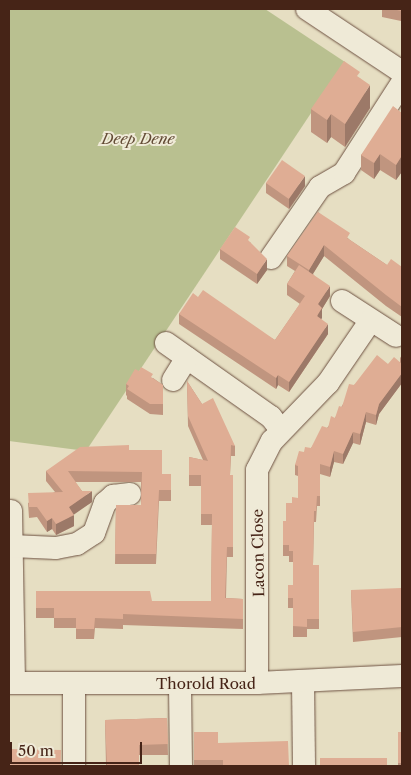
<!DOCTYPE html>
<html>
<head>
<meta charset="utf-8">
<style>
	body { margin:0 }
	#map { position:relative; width:411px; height:775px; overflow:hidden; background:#e6dec2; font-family:"Libre Caslon Text",serif }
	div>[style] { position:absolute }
	.green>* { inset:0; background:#b9c090 }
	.roads { filter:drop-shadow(0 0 1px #6e5242) drop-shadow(0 0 1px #6e5242) }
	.minor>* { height:22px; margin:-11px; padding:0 11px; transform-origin:11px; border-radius:11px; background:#efead7 }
	.wall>* { inset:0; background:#c0957f; transform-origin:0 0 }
	.shaded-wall>* { inset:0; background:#9c7968 }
	.building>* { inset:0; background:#dfad94; transform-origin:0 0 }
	span { translate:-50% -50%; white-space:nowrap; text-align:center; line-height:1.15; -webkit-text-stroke:4px #efead7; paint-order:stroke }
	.park-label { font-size:15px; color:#634b35; font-style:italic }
	.street-label { font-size:15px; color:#462417 }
	.frame { position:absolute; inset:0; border:10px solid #462417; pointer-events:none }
	.scale { position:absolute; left:10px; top:742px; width:132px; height:22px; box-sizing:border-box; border:2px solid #462417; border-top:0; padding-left:6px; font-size:15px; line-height:18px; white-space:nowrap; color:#462417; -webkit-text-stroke:4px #efead7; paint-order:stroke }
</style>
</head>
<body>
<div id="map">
	<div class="green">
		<div style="clip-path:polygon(9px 9px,265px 9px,345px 62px,86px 451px,9px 441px)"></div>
	</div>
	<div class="roads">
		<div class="minor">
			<div style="left:307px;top:9px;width:114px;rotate:33.6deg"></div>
			<div style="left:271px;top:258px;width:86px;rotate:-55.4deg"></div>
			<div style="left:320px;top:187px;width:28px;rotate:-30deg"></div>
			<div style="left:344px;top:173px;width:107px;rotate:-57.2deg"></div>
			<div style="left:342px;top:301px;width:64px;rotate:32.9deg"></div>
			<div style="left:166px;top:343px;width:128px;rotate:35.2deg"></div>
			<div style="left:271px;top:417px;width:16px;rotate:52deg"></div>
			<div style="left:173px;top:380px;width:26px;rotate:-58deg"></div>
			<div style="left:11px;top:511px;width:172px;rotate:89deg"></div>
			<div style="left:12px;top:546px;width:44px;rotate:2.6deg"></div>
			<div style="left:56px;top:548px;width:21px;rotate:-11deg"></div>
			<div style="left:77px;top:544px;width:20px;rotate:-33deg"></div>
			<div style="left:94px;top:533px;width:32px;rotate:-70deg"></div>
			<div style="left:105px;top:503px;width:11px;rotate:-41deg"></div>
			<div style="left:113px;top:496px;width:17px;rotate:-7deg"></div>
			<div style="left:303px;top:682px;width:84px;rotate:89.3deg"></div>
			<div style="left:9px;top:683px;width:248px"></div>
			<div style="left:257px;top:683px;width:145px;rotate:-2.8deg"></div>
			<div style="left:257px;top:683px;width:213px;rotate:-90deg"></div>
			<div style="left:257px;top:470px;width:33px;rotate:-63deg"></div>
			<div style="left:272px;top:441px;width:81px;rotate:-46deg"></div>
			<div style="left:328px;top:383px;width:76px;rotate:-55.7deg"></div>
			<div style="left:74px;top:684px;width:82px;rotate:90deg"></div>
			<div style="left:180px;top:685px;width:81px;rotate:89.3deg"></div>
		</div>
	</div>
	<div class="wall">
		<div style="clip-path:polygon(382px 9px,402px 9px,402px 28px,401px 27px,401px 21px,382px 17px)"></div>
		<div style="clip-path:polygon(360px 78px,370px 108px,345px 147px,331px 137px,327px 143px,311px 132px,311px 109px)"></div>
		<div style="clip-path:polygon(402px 113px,402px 174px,401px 173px,396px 180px,380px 170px,374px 179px,361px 170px,361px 155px)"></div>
		<div style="clip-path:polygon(266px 183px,305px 186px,289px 209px,266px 193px)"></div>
		<div style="clip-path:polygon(318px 212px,350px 240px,387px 265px,402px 267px,402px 317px,386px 306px,324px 256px,313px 274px,330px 296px,322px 309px,321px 319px,328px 334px,289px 392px,278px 385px,276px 389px,179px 324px,179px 314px,198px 297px,275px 340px,300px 304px,287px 295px,287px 284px,295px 271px,287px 266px,287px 256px)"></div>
		<div style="clip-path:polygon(250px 242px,267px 270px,257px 284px,220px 259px,220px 249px)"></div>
		<div style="clip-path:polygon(402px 355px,402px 383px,379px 414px,376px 425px,366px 422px,360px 445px,353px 443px,343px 464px,334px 462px,330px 477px,320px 474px,320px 506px,317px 506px,316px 522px,314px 522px,313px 565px,319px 565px,319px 629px,307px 629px,307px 637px,293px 637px,293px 608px,288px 608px,288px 598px,293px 585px,293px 562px,289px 562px,289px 556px,283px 556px,283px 521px,286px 521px,292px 503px,298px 498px,298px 476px,295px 475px,295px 465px,304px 452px,311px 448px,335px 418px,354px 385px,388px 364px,400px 362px,400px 358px)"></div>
		<div style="clip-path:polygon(153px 378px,163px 385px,163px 415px,150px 414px,127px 399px,127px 396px,126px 395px,126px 384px)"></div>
		<div style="clip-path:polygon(187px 381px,202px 404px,235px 446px,235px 456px,231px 456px,230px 475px,233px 475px,233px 557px,227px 557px,226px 598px,243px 599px,243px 629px,123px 625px,123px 629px,95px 628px,94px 639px,76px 639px,76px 628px,54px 628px,54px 618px,36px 618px,36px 591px,152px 601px,211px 601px,212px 525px,201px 525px,201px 486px,189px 486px,189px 457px,203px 460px,188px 426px)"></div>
		<div style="clip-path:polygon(129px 450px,162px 474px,171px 474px,171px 501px,159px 501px,156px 564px,115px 564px,116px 505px,141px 505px,141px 482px,75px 482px,82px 491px,92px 502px,73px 514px,74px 526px,56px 535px,52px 529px,47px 532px,37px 517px,29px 518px,28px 503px,55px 492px,46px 481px,46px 471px)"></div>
		<div style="clip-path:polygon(351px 590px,402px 599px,402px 637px,353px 642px)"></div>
		<div style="clip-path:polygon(167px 718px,168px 755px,139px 755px,139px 766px,106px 766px,105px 720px)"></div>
		<div style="clip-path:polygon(194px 732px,218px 743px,289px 766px,194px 766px)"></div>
		<div style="left:398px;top:732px;width:4px;height:34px"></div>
	</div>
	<div class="shaded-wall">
		<div style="clip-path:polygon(370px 85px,370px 108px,345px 147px,345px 124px)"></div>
		<div style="clip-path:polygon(331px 114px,331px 137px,327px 143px,327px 120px)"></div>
		<div style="clip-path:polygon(380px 154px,380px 170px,374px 179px,374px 163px)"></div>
		<div style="clip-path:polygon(401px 157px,401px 173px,396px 180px,396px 165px)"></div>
		<div style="clip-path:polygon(305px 176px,305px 186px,289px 209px,289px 198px)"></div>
		<div style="clip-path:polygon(324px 245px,324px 256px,309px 280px,309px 270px)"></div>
		<div style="clip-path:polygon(267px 259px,267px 270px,257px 284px,257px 274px)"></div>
		<div style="clip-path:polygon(330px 286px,330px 296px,322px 309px,322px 318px,317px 326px,318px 304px)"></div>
		<div style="clip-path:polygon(328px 324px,328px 334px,289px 392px,289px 382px)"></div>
		<div style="clip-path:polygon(402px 373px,402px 383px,379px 414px,376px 425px,376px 415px,379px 404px)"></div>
		<div style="clip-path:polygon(278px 375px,278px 385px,276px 389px,276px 378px)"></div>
		<div style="clip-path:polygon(366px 412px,366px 422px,360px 445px,360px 434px)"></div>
		<div style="clip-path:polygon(353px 432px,353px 443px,343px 464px,343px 454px)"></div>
		<div style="clip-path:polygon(334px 451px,334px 462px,330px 477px,330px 467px)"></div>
		<div style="clip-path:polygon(92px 491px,92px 502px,69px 518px,69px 507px)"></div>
		<div style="clip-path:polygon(74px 515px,74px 526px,56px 535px,56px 524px)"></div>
		<div style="clip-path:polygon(52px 518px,52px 529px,47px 532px,47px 521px)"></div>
	</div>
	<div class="building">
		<div style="clip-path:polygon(392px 9px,402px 9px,402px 17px,401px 17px,402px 11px)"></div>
		<div style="clip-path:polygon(344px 61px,360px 72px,357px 76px,370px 85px,345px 124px,331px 114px,327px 120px,311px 109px)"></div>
		<div style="clip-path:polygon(393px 106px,402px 113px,402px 158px,401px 157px,396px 165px,380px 154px,374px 163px,361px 155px)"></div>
		<div style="left:282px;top:160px;width:28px;height:28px;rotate:35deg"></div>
		<div style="clip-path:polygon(318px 212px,350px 233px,347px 238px,387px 265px,391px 259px,402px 267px,402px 307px,386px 295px,324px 245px,309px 270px,287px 256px)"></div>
		<div style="clip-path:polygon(235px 227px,250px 237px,248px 240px,267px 259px,257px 274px,220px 249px)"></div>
		<div style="clip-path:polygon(299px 265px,330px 286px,318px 304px,322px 308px,317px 316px,328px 324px,289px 382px,278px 375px,276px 378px,179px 314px,193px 293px,198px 297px,203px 290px,275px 340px,305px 296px,287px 284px)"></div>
		<div style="clip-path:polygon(377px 355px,388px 364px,394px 357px,402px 364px,402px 373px,379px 404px,376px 415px,366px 412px,360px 434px,353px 432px,343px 454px,334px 451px,330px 467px,320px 464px,320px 496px,317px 496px,316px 511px,314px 511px,313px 565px,319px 565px,319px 619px,307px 619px,307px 627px,293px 626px,293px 598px,288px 598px,288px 585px,293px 585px,293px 551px,289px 551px,289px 545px,283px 545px,283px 521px,286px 521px,286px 503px,292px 503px,292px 497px,298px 498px,298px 466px,295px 465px,299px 451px,304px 452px,305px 447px,311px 448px,322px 426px,328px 428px,331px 416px,335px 418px,339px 406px,342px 407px,349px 384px,354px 385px)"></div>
		<div style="clip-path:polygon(141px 367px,153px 374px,151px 377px,163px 385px,163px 404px,150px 404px,127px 389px,129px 386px,126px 384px,135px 369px,139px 371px)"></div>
		<div style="clip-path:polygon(187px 381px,202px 404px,213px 398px,235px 446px,231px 445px,230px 475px,233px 475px,233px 547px,227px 547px,225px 598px,243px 599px,243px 619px,123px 614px,123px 619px,95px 618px,94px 629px,76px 629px,76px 618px,54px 618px,54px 608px,36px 608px,36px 591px,150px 591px,152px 601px,211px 601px,212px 514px,201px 514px,201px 475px,189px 475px,189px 457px,208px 461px,188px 416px)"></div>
		<div style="clip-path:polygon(129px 445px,129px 450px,162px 450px,162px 474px,171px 474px,171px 490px,159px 490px,156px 554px,115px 554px,116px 505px,141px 505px,142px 472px,68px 471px,82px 491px,92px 491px,69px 507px,74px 515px,56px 524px,52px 518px,47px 521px,37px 507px,29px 507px,28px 493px,63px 492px,46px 471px,80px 447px)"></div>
		<div style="clip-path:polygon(401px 588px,401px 599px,402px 599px,402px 627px,353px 632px,351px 590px)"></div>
		<div style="clip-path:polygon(167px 718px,168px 744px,139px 745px,139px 766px,107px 766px,105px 720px)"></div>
		<div style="clip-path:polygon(194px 732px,218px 732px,218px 743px,288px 741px,289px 766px,223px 766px,223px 760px,194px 760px)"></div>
		<div style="left:398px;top:732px;width:4px;height:31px"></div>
		<div style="left:9px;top:749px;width:52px;height:17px;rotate:1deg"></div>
		<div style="left:320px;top:758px;width:67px;height:8px"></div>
	</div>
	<div class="park-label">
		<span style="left:138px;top:139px">Deep Dene</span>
	</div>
	<div class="street-label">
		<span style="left:258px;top:553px;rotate:-91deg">Lacon Close</span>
		<span style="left:206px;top:684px">Thorold Road</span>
	</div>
	<div class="frame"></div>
	<div class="scale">50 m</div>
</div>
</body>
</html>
